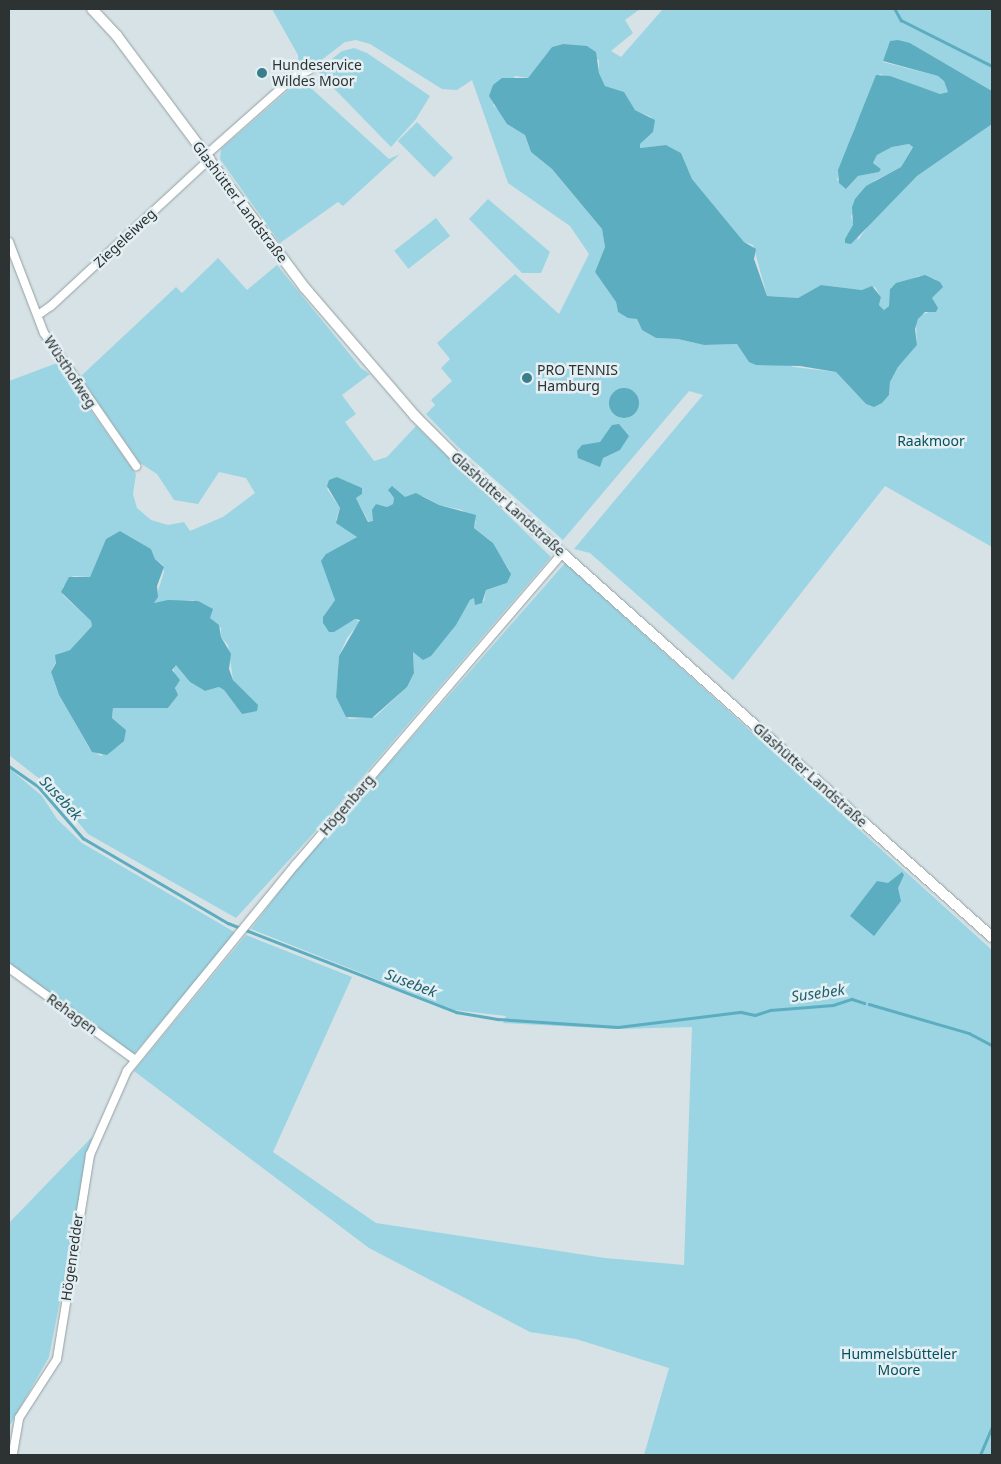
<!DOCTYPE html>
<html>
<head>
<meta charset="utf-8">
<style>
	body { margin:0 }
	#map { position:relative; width:1001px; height:1464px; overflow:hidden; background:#d6e2e5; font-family:"Noto Sans",sans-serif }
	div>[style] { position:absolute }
	.green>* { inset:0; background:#9bd5e3; transform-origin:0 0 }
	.water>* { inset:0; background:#5cadc0 }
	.round { border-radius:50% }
	.stream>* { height:2.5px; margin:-1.25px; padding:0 1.25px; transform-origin:1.25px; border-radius:1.25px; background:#5cadc0 }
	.roads { filter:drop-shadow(0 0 1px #939fa1) drop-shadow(0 0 1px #939fa1) }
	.minor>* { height:8px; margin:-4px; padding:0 4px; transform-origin:4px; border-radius:4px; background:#fff }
	.tertiary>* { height:10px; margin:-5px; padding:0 5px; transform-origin:5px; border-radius:5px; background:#fff }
	.dots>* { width:14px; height:14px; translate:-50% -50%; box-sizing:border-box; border:2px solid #e3eff2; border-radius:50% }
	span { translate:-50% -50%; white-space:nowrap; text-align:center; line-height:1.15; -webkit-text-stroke:5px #e3eff2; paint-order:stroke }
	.poi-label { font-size:14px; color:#2d3233 }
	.left { translate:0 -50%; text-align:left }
	.street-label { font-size:14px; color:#2d3233 }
	.park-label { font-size:14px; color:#05505e }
	.water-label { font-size:15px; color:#1f616f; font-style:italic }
	.frame { position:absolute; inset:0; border:10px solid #2d3233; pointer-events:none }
</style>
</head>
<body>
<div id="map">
	<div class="green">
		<div style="clip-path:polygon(evenodd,272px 9px,640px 9px,625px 20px,633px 33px,611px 51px,621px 57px,663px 9px,992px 9px,992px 91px,910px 43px,890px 41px,883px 62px,938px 76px,944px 80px,948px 92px,940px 94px,880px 74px,854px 129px,837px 180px,847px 188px,858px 176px,879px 172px,881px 169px,873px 163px,877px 155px,892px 147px,909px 144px,913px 146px,901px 167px,874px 181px,851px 216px,858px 240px,876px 215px,917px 176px,992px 124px,992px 547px,885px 486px,733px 680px,590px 553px,574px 549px,703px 395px,689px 391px,563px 540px,457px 446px,426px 414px,435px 405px,431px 400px,452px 381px,441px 368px,450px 359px,437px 343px,515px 274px,559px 314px,589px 254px,570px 226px,508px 183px,472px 80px,457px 90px,442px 89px,370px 44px,356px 40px,345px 42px,307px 71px,299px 66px,298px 55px,272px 9px,563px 44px,599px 60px,599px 73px,605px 86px,620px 91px,635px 110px,651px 117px,653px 132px,640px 144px,640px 148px,666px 145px,681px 153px,692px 179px,744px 242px,753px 245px,767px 296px,798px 298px,821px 285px,862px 290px,875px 287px,881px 297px,879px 305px,884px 310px,889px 306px,891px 287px,919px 276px,935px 279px,938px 292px,932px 298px,932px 311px,921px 315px,916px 323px,917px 345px,898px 367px,890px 382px,889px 395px,882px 403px,871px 406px,866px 404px,836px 372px,794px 367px,742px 349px,737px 344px,704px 345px,678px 339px,656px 338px,642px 330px,637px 319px,618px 312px,616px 302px,595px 272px,605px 247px,602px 229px,552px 169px,531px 152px,525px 135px,505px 121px,501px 111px,493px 105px,515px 76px,528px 78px,552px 47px,563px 44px)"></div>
		<div style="clip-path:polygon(354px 48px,367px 53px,430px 96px,416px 119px,391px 147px,317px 71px,342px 51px)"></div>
		<div style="clip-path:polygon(301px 79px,389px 159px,400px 154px,343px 206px,338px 202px,280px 243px,220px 159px,221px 149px)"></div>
		<div style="left:417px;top:122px;width:51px;height:27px;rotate:45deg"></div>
		<div style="clip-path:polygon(488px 199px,550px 252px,541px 273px,522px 273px,469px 219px)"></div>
		<div style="left:436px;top:218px;width:23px;height:53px;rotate:52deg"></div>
		<div style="clip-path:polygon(evenodd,218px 258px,247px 290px,277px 265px,361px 368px,370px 374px,342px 395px,356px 414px,345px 422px,374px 461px,387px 457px,416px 426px,551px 557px,322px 824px,236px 918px,88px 834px,46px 784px,9px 755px,9px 381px,57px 363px,136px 474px,133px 494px,137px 508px,151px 520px,168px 525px,184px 522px,190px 531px,223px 517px,255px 493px,246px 478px,219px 472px,198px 504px,174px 500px,157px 474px,140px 463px,80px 377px,176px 287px,182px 293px,218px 258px,337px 477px,362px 488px,362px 494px,356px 498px,369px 522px,373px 521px,376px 504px,387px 507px,393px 504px,394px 498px,389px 492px,405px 497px,423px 496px,439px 505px,462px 510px,476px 521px,474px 528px,491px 541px,510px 571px,507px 583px,486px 590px,484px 601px,478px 603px,474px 598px,470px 600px,450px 633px,413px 652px,414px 673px,407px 687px,375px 717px,349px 719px,336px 697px,339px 656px,347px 638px,360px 622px,355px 619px,331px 632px,325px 614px,335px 600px,326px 554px,357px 537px,336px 520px,340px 508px,327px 489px,337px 477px,218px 258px,120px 531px,151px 549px,155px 559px,163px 565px,164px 572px,154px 603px,193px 600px,210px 612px,210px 618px,221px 628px,221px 637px,228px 645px,233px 680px,255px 703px,242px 714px,224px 690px,219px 687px,205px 691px,190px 682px,178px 665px,173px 665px,176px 686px,172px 703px,168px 708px,113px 708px,112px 718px,126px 730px,101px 756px,90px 749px,59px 695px,51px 672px,60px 653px,70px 650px,92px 626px,91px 621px,63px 595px,63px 587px,73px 576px,90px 577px,106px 539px,120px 531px)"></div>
		<div style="clip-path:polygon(565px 563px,992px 950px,992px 1455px,644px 1455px,669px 1368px,576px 1339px,530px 1332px,369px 1248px,134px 1071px,246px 935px,352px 977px,273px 1152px,376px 1223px,605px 1258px,684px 1265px,692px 1027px,617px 1029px,503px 1023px,506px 1016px,454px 1010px,251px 929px,299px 866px)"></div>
		<div style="clip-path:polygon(9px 768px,42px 796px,57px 819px,82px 843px,236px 933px,133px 1055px,9px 964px)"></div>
		<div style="clip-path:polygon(92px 1137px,49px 1357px,9px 1427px,9px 1223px)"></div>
	</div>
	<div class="water">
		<div style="clip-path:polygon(898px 40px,910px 43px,992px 91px,992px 124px,917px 176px,851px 244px,845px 243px,845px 239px,853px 225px,852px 207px,855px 199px,866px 186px,901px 167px,913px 147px,909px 144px,892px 147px,877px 155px,873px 163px,881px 169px,879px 172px,858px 176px,846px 189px,839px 183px,838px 170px,876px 75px,890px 76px,940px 94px,948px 92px,944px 81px,938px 76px,883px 61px,890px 41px)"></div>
		<div style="clip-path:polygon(563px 44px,587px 46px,596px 52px,599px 73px,605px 86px,624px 92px,635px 110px,655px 120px,653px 132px,640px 144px,640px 148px,666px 145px,681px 153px,692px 179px,744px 242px,756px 249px,754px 259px,767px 296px,798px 298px,821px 285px,862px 290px,872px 286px,881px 297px,879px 305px,884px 310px,889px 306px,890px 289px,896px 283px,925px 275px,940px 282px,943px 287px,932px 298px,938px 308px,936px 312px,925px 312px,918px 319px,915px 329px,917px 345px,898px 367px,890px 382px,889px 395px,882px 403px,874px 407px,866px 404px,836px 372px,800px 366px,756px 365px,749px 362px,737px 344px,704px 345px,678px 339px,656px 338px,642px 330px,637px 319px,628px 318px,618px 312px,616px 302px,595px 272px,605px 247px,602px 229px,552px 169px,531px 152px,525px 135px,507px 124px,489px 96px,493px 85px,502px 78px,528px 78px,552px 47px)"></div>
		<div class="round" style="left:609px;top:388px;width:30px;height:30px"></div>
		<div style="clip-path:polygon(619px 424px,629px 436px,620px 450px,603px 458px,600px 467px,578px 458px,577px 451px,582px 445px,600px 442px,612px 425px)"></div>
		<div style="clip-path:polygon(337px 477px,362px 488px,362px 494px,356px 498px,368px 522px,373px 521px,372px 510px,376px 504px,387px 507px,393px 504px,394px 498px,388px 490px,392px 486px,405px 497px,416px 493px,439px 505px,476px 515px,474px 528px,493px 543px,511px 574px,507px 583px,486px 590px,482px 603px,475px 605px,474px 598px,470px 600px,456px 625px,431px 656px,423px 660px,413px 652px,414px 673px,407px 687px,372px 718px,346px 717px,336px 697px,339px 656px,360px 620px,355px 619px,334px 632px,329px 632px,323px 623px,323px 617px,335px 600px,321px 561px,326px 554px,357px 537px,336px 523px,340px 508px,327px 486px,329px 480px)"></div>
		<div style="clip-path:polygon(120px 531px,151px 549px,155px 559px,164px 567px,157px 586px,158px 597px,154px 603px,168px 600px,198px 601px,213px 609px,210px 618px,219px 625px,221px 637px,231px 654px,229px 669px,233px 680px,258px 705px,257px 711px,242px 714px,224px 690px,219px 687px,205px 691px,190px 682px,176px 665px,172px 670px,180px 680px,175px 688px,178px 695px,168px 708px,113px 708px,112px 718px,126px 730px,124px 741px,107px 755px,92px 752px,59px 695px,51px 672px,56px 663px,55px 655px,70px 650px,92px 626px,91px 621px,61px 592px,69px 577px,90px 577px,106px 539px)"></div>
		<div style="clip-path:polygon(902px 872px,904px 875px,898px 888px,901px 901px,874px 936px,850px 916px,877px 881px,888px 883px)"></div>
	</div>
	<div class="stream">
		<div style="left:895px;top:9px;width:13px;rotate:61deg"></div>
		<div style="left:901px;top:20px;width:102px;rotate:26.8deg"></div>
		<div style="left:9px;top:766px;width:35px;rotate:35deg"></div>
		<div style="left:38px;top:786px;width:69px;rotate:49.1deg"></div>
		<div style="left:83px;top:838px;width:168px;rotate:30.4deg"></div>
		<div style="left:228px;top:923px;width:245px;rotate:21.3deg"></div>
		<div style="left:456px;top:1012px;width:43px;rotate:9.5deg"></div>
		<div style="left:498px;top:1019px;width:120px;rotate:3.8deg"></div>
		<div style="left:618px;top:1027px;width:124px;rotate:-7deg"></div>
		<div style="left:741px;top:1012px;width:14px;rotate:12deg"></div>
		<div style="left:755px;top:1015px;width:16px;rotate:-18deg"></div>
		<div style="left:770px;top:1010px;width:63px;rotate:-4.5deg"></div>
		<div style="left:833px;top:1005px;width:20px;rotate:-18deg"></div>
		<div style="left:852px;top:999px;width:13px;rotate:18deg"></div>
		<div style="left:869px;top:1004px;width:104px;rotate:16.2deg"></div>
		<div style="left:969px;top:1033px;width:26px;rotate:28deg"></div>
		<div style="left:980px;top:1455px;width:30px;rotate:-67deg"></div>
	</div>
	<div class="roads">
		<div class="minor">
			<div style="left:206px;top:155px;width:118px;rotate:-41.6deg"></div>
			<div style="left:294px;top:77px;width:17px;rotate:-25deg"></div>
			<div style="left:9px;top:242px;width:97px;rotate:69deg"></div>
			<div style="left:44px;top:333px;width:162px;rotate:55.3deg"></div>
			<div style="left:38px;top:315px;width:16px;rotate:-35deg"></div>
			<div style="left:51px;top:306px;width:217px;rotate:-42.8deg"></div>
			<div style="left:9px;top:968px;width:156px;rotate:36.1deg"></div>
			<div style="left:13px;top:1453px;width:36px;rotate:-80deg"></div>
			<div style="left:19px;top:1418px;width:70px;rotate:-57.2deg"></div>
			<div style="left:57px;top:1359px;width:207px;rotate:-80.8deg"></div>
			<div style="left:90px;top:1155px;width:92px;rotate:-66.2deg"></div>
			<div style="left:127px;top:1071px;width:267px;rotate:-50.8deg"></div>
			<div style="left:296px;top:864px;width:408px;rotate:-49.4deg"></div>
		</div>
		<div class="tertiary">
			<div style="left:92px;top:9px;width:37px;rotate:47deg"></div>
			<div style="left:117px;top:36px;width:314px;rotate:53.3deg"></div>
			<div style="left:305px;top:288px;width:169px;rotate:49.3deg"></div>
			<div style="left:415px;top:416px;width:78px;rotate:45deg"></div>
			<div style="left:470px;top:471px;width:700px;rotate:41.76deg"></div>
		</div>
	</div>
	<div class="dots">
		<div style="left:262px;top:73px;background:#3a7e8d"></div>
		<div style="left:527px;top:378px;background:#3a7e8d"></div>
	</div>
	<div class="poi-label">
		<span class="left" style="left:272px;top:73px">Hundeservice<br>Wildes Moor</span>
		<span class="left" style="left:537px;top:378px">PRO TENNIS<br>Hamburg</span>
	</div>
	<div class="street-label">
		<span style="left:240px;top:202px;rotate:53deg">Glashütter Landstraße</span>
		<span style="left:125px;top:238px;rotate:-43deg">Ziegeleiweg</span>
		<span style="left:70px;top:372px;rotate:57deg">Wüsthofweg</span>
		<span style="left:508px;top:504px;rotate:42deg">Glashütter Landstraße</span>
		<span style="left:810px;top:775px;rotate:42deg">Glashütter Landstraße</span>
		<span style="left:347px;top:805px;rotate:-49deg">Högenbarg</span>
		<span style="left:72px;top:1014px;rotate:36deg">Rehagen</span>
		<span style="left:72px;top:1257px;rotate:-82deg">Högenredder</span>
	</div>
	<div class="park-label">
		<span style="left:931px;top:441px">Raakmoor</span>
		<span style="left:899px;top:1362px">Hummelsbütteler<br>Moore</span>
	</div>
	<div class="water-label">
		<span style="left:61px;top:798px;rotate:47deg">Susebek</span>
		<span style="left:411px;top:983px;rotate:21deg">Susebek</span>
		<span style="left:818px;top:993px;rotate:-8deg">Susebek</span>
	</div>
	<div class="frame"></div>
</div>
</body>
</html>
